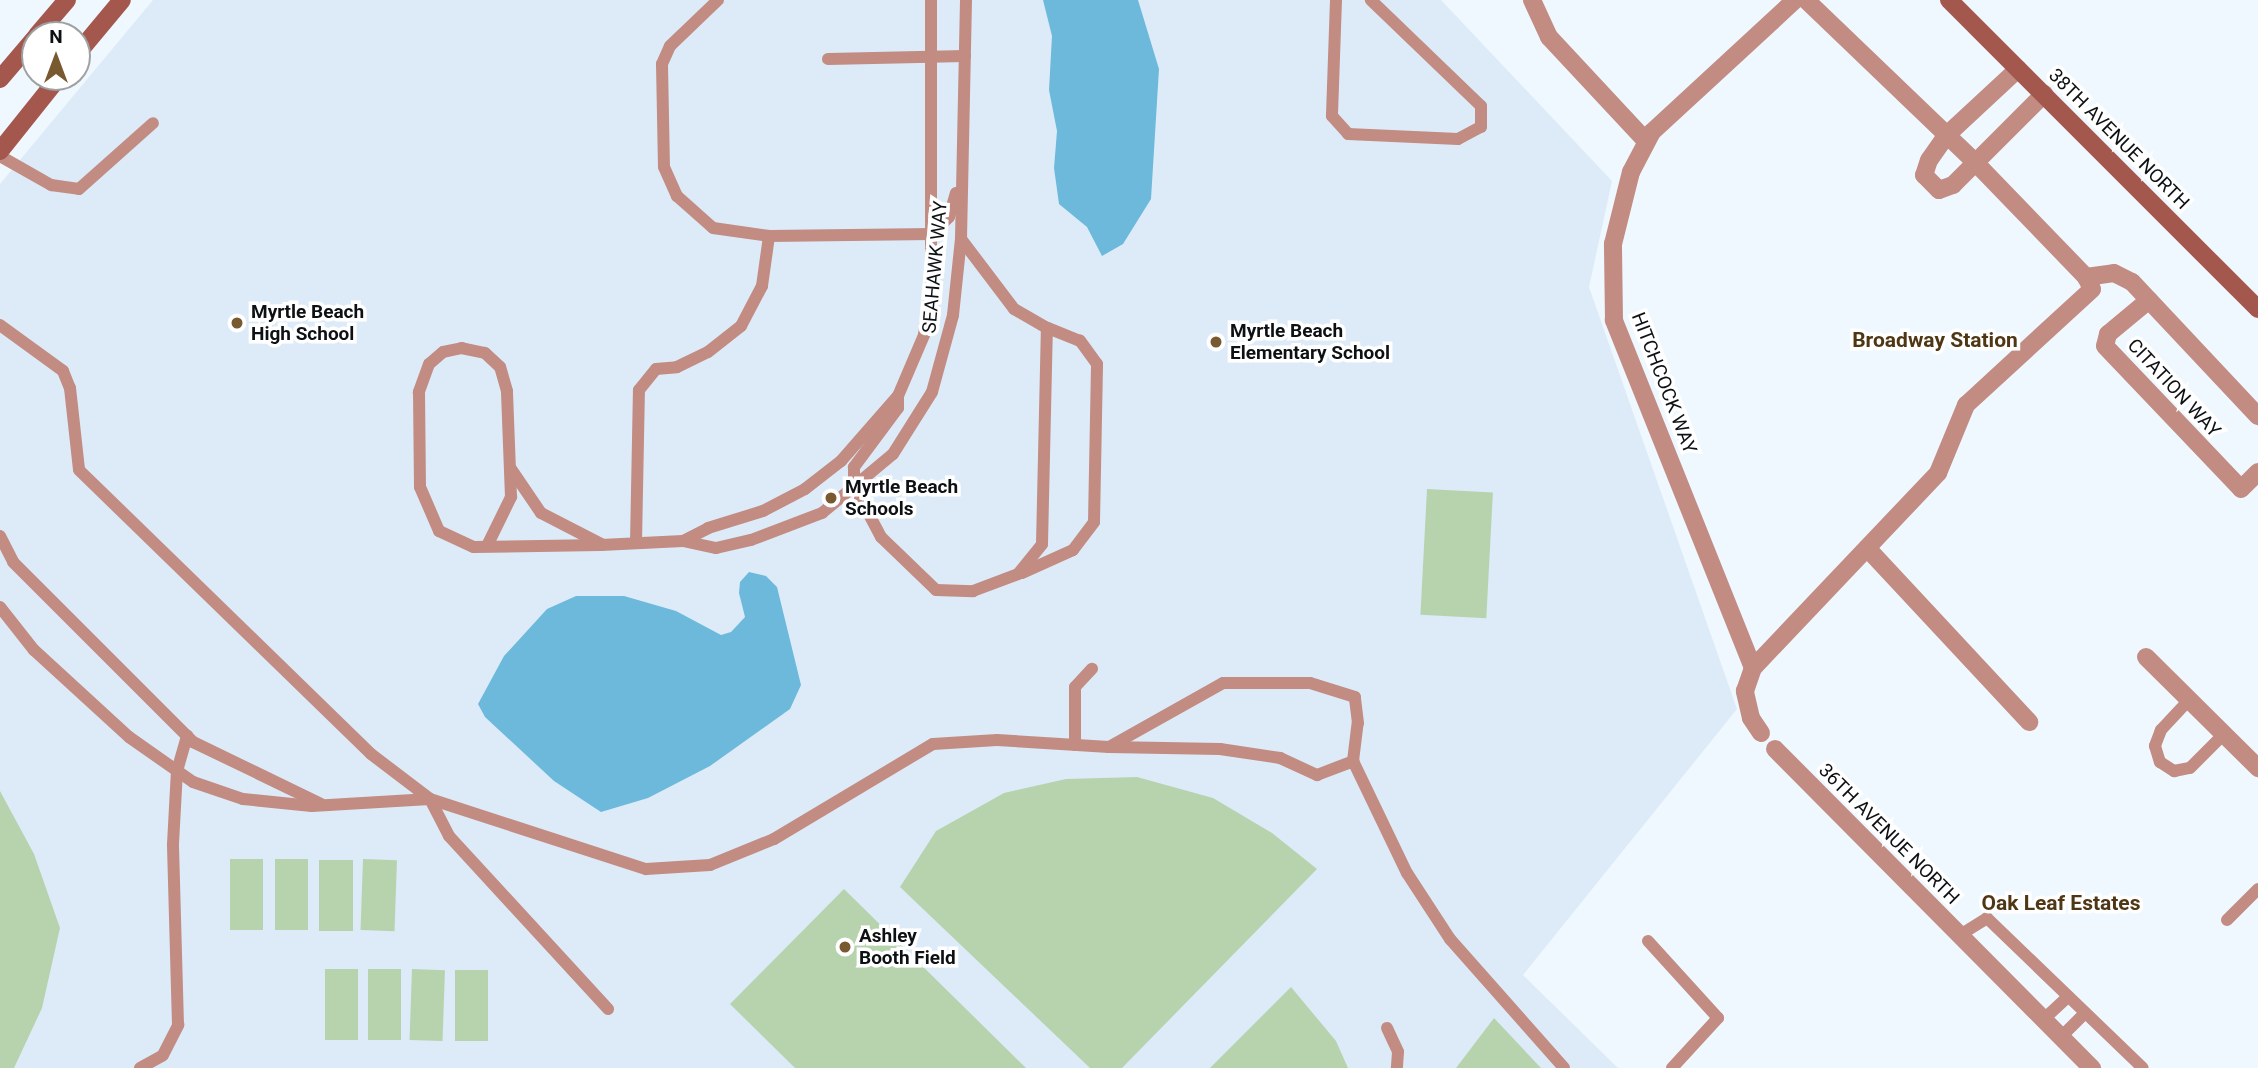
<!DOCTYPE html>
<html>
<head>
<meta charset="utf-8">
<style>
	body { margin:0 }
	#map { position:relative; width:2258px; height:1068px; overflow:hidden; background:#eff7ff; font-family:Roboto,sans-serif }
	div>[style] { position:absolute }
	.built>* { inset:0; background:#ddebf9 }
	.green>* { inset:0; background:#b7d3ae; transform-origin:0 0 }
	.water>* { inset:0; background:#6cb9db }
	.lane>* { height:12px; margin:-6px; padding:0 6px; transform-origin:6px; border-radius:6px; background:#c28c83 }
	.street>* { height:18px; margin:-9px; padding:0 9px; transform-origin:9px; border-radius:9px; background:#c28c83 }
	.secondary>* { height:18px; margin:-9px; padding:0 9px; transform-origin:9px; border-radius:9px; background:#a4574c }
	.dots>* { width:19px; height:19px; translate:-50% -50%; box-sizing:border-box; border:4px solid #fff; border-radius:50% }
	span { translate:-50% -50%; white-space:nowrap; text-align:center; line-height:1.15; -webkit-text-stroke:7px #fff; paint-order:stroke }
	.street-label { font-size:19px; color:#0e1114 }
	.poi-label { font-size:19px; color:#0e1114; font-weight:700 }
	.left { translate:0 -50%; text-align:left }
	.neighbourhood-label { font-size:21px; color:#4f3614; font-weight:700 }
	.north { position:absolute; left:21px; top:21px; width:70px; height:70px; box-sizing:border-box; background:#fff; border:2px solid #9fa0a1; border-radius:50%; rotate:0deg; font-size:19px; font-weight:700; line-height:28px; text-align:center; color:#0e1114 }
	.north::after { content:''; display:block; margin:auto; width:24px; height:32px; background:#79592f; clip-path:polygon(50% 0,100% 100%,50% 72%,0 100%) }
</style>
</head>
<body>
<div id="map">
	<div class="built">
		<div style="clip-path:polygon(153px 0,1441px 0,1612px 181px,1589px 287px,1737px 709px,1523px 975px,1618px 1068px,0 1068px,0 184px)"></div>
	</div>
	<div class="green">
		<div style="left:1427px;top:489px;width:66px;height:126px;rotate:3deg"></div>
		<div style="clip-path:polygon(1137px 777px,1213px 798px,1272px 833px,1317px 869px,1122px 1068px,1090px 1068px,900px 887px,936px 831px,1004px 793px,1066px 779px)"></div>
		<div style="clip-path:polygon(0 791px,34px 854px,60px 928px,42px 1008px,14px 1068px,0 1068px)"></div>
		<div style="left:230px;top:859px;width:33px;height:71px"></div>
		<div style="left:275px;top:859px;width:33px;height:71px"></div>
		<div style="left:363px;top:859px;width:34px;height:71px;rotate:2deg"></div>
		<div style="left:319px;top:860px;width:34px;height:71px"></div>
		<div style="clip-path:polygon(844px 889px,1026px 1068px,795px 1068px,730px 1004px)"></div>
		<div style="left:325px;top:969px;width:33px;height:71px"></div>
		<div style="left:368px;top:969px;width:33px;height:71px"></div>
		<div style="left:412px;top:969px;width:33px;height:71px;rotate:2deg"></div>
		<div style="left:455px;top:970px;width:33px;height:71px"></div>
		<div style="clip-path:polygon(1291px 987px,1336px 1041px,1348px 1068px,1210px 1068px)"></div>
		<div style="clip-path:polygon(1494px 1018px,1541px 1068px,1456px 1068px)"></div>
	</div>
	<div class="water">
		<div style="clip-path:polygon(1043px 0,1138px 0,1159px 69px,1151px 199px,1123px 244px,1102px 256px,1087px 227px,1059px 204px,1054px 168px,1057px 131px,1049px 90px,1052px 36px)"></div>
		<div style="clip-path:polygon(749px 572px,766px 576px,777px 587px,801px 685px,790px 709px,710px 766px,648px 798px,601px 812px,554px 781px,485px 717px,478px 704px,504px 656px,547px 609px,576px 596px,624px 596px,676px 611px,721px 635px,731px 632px,745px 617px,739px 593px,740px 582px)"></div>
	</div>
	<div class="lane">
		<div style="left:718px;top:0;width:66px;rotate:136.2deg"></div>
		<div style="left:670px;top:46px;width:20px;rotate:114deg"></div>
		<div style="left:662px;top:64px;width:103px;rotate:88.9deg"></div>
		<div style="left:664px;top:167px;width:32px;rotate:66deg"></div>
		<div style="left:677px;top:196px;width:48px;rotate:41.6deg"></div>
		<div style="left:713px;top:228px;width:57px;rotate:8.1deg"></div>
		<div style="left:769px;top:236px;width:163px;rotate:-0.7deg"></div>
		<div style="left:932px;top:234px;width:24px;rotate:-45deg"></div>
		<div style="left:949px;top:217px;width:25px;rotate:-74deg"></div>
		<div style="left:1336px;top:0;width:116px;rotate:92deg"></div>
		<div style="left:1332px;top:116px;width:24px;rotate:48deg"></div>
		<div style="left:1348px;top:134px;width:110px;rotate:2.6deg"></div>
		<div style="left:1458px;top:139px;width:26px;rotate:-28deg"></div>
		<div style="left:1481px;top:127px;width:21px;rotate:-90deg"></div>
		<div style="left:1481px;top:106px;width:153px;rotate:-136.1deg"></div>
		<div style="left:828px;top:59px;width:137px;rotate:-1.3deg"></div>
		<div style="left:0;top:156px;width:59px;rotate:29.6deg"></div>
		<div style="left:51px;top:185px;width:28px;rotate:8deg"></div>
		<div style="left:79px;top:189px;width:99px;rotate:-41.7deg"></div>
		<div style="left:0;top:325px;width:78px;rotate:36.1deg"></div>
		<div style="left:63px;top:371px;width:18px;rotate:68deg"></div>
		<div style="left:70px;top:388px;width:82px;rotate:83.7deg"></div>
		<div style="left:79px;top:470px;width:407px;rotate:44.2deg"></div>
		<div style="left:371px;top:754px;width:74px;rotate:37.3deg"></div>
		<div style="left:430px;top:799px;width:42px;rotate:62.8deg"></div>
		<div style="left:449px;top:836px;width:235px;rotate:47.4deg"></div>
		<div style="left:898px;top:396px;width:12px;rotate:90deg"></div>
		<div style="left:898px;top:408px;width:74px;rotate:126.7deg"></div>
		<div style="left:854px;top:467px;width:19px;rotate:90deg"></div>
		<div style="left:854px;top:486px;width:58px;rotate:62.1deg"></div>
		<div style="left:881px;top:537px;width:76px;rotate:43.9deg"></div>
		<div style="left:936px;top:590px;width:37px;rotate:2deg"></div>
		<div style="left:973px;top:591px;width:48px;rotate:-20.7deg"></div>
		<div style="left:1018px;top:574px;width:38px;rotate:-51deg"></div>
		<div style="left:1042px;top:544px;width:216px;rotate:-88.7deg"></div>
		<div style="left:1047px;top:328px;width:38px;rotate:-150deg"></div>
		<div style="left:1014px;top:309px;width:88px;rotate:-127.1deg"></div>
		<div style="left:511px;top:469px;width:53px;rotate:55.7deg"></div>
		<div style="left:541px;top:513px;width:68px;rotate:27.3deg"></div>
		<div style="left:0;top:536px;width:29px;rotate:63deg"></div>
		<div style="left:13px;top:562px;width:255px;rotate:45deg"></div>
		<div style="left:193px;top:742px;width:142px;rotate:25.8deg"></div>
		<div style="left:683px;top:541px;width:28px;rotate:-27deg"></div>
		<div style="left:708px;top:528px;width:58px;rotate:-17.2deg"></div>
		<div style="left:763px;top:511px;width:47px;rotate:-27.6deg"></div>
		<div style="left:805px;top:489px;width:46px;rotate:-37.9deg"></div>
		<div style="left:841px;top:461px;width:86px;rotate:-48.8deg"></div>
		<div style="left:898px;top:396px;width:66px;rotate:-66.9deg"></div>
		<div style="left:924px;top:335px;width:50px;rotate:-82deg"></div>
		<div style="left:931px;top:285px;width:285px;rotate:-90deg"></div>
		<div style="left:636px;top:543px;width:153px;rotate:-88.9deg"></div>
		<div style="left:639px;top:390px;width:27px;rotate:-51deg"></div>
		<div style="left:656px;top:369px;width:21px;rotate:-5deg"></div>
		<div style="left:677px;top:367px;width:34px;rotate:-26deg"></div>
		<div style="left:708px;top:352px;width:42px;rotate:-38.2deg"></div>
		<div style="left:741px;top:326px;width:45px;rotate:-62.3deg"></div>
		<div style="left:762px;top:286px;width:50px;rotate:-82deg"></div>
		<div style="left:487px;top:546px;width:55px;rotate:-63.9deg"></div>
		<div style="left:511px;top:497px;width:106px;rotate:-92.2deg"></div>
		<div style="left:507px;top:391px;width:25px;rotate:-106deg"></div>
		<div style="left:500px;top:367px;width:21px;rotate:-137deg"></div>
		<div style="left:485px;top:353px;width:24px;rotate:-168deg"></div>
		<div style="left:462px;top:348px;width:19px;rotate:168deg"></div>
		<div style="left:443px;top:352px;width:18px;rotate:139deg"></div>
		<div style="left:429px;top:364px;width:30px;rotate:110deg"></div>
		<div style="left:419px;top:392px;width:95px;rotate:89.4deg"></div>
		<div style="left:420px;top:487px;width:48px;rotate:66.6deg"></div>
		<div style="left:439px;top:531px;width:38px;rotate:25deg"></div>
		<div style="left:474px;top:547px;width:127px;rotate:-0.9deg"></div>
		<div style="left:601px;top:545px;width:82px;rotate:-2.8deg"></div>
		<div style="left:683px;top:541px;width:34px;rotate:12deg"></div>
		<div style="left:716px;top:548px;width:36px;rotate:-13deg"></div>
		<div style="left:751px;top:540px;width:76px;rotate:-20.8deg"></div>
		<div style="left:822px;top:513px;width:92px;rotate:-39.7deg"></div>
		<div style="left:893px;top:454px;width:73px;rotate:-57.8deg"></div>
		<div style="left:932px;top:392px;width:80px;rotate:-74.7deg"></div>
		<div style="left:953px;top:315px;width:76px;rotate:-84deg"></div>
		<div style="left:961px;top:239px;width:239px;rotate:-88.8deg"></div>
		<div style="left:1022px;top:573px;width:56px;rotate:-24.3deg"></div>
		<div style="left:1073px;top:550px;width:35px;rotate:-53deg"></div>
		<div style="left:1094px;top:522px;width:158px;rotate:-88.9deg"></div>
		<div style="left:1097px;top:364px;width:29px;rotate:-126deg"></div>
		<div style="left:1080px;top:341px;width:35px;rotate:-158deg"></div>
		<div style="left:0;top:607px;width:55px;rotate:51.7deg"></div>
		<div style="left:34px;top:650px;width:129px;rotate:42.5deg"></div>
		<div style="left:129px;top:737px;width:78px;rotate:35.1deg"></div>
		<div style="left:193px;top:782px;width:53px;rotate:18.8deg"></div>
		<div style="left:243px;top:799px;width:69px;rotate:5.8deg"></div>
		<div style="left:312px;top:806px;width:118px;rotate:-3.4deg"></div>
		<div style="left:430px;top:799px;width:227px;rotate:18deg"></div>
		<div style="left:646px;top:869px;width:64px;rotate:-3.6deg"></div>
		<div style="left:710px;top:865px;width:69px;rotate:-22.1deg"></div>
		<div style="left:774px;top:839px;width:185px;rotate:-30.9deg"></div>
		<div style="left:933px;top:744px;width:64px;rotate:-3.6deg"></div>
		<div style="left:997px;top:740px;width:112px;rotate:3.6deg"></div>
		<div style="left:1109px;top:747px;width:111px;rotate:1deg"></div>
		<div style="left:1220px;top:749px;width:61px;rotate:8.5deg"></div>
		<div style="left:1280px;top:758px;width:41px;rotate:24.7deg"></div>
		<div style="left:1317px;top:775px;width:39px;rotate:-21deg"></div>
		<div style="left:1353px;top:761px;width:38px;rotate:-83deg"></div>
		<div style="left:1358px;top:723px;width:26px;rotate:-97deg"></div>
		<div style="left:1355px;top:697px;width:47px;rotate:-162.7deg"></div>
		<div style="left:1310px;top:683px;width:87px;rotate:180deg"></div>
		<div style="left:1223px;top:683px;width:131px;rotate:150.7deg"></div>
		<div style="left:2188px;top:701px;width:40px;rotate:133deg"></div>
		<div style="left:2161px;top:730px;width:17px;rotate:111deg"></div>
		<div style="left:2155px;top:746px;width:17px;rotate:73deg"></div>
		<div style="left:2160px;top:762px;width:17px;rotate:33deg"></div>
		<div style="left:2174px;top:771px;width:16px;rotate:-11deg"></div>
		<div style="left:2190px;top:768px;width:48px;rotate:-45deg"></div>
		<div style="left:1075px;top:745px;width:58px;rotate:-90deg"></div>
		<div style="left:1075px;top:687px;width:25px;rotate:-47deg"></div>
		<div style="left:1353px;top:761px;width:124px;rotate:64.3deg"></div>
		<div style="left:1407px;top:873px;width:79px;rotate:56.9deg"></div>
		<div style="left:1450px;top:939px;width:172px;rotate:48.5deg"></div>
		<div style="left:2227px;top:920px;width:44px;rotate:-45deg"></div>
		<div style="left:1960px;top:935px;width:32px;rotate:-32deg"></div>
		<div style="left:1987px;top:918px;width:216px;rotate:43.9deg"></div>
		<div style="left:1648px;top:941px;width:104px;rotate:47.7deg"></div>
		<div style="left:1718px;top:1018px;width:68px;rotate:132.6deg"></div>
		<div style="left:2044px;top:1019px;width:33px;rotate:-43deg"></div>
		<div style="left:1387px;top:1028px;width:26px;rotate:65deg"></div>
		<div style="left:1398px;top:1052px;width:16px;rotate:94deg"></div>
		<div style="left:2061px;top:1037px;width:34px;rotate:-45deg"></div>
		<div style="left:140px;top:1068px;width:26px;rotate:-29deg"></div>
		<div style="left:163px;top:1055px;width:34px;rotate:-63deg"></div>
		<div style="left:178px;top:1025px;width:181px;rotate:-91.6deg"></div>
		<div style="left:173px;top:844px;width:73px;rotate:-86.9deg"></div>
		<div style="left:177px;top:771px;width:37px;rotate:-74deg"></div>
	</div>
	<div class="street">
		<div style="left:1532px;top:0;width:41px;rotate:65.3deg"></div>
		<div style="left:1549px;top:37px;width:142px;rotate:47deg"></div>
		<div style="left:2018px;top:69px;width:98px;rotate:137.1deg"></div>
		<div style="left:1946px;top:136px;width:29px;rotate:125deg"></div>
		<div style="left:1929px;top:160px;width:16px;rotate:108deg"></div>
		<div style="left:1924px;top:175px;width:21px;rotate:45deg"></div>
		<div style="left:1939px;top:190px;width:15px;rotate:-20deg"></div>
		<div style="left:1953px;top:185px;width:129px;rotate:-45deg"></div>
		<div style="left:2086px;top:277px;width:28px;rotate:-8deg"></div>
		<div style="left:2114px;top:273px;width:20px;rotate:27deg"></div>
		<div style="left:2132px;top:282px;width:184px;rotate:46.8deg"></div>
		<div style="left:2149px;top:300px;width:53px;rotate:140.3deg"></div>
		<div style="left:2108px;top:334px;width:12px;rotate:104deg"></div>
		<div style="left:2105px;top:346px;width:197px;rotate:46.4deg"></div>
		<div style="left:2241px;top:489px;width:24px;rotate:-45deg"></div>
		<div style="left:1867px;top:548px;width:238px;rotate:47deg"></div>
		<div style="left:2146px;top:657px;width:158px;rotate:44.7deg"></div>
		<div style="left:1753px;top:668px;width:375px;rotate:-111.8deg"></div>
		<div style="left:1614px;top:320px;width:76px;rotate:-90.8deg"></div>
		<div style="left:1613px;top:244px;width:74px;rotate:-76deg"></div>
		<div style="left:1631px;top:172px;width:45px;rotate:-62.3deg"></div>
		<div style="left:1652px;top:132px;width:195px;rotate:-42.7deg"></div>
		<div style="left:1761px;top:733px;width:18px;rotate:-124deg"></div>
		<div style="left:1751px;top:718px;width:28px;rotate:-103deg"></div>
		<div style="left:1745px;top:691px;width:24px;rotate:-71deg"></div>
		<div style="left:1753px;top:668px;width:269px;rotate:-46.5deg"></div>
		<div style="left:1938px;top:473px;width:74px;rotate:-67.6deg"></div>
		<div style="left:1966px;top:405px;width:171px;rotate:-42.6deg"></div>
		<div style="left:2092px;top:289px;width:13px;rotate:-117deg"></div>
		<div style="left:2086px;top:277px;width:160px;rotate:-134deg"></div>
		<div style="left:1975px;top:162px;width:234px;rotate:-136.2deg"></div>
		<div style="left:1775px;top:749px;width:450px;rotate:45.2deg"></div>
	</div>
	<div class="secondary">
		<div style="left:1949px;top:0;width:437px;rotate:45deg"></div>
		<div style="left:37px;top:35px;width:46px;rotate:-49.4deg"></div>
		<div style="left:77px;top:54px;width:70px;rotate:-50.2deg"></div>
		<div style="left:0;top:79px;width:54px;rotate:-49.5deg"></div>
		<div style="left:0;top:151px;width:95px;rotate:-51.4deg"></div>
	</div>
	<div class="dots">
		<div style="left:237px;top:323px;background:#79592f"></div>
		<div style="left:1216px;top:342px;background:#79592f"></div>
		<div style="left:831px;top:498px;background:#79592f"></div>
		<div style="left:845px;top:947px;background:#79592f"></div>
	</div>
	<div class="street-label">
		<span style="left:2119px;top:139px;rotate:45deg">38TH AVENUE NORTH</span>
		<span style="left:935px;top:267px;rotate:-85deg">SEAHAWK WAY</span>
		<span style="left:1664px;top:383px;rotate:69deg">HITCHCOCK WAY</span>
		<span style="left:2174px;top:388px;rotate:47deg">CITATION WAY</span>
		<span style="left:1889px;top:834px;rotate:45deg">36TH AVENUE NORTH</span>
	</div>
	<div class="poi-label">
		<span class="left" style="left:251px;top:323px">Myrtle Beach<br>High School</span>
		<span class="left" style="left:1230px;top:342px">Myrtle Beach<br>Elementary School</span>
		<span class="left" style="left:845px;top:498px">Myrtle Beach<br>Schools</span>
		<span class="left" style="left:859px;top:947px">Ashley<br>Booth Field</span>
	</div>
	<div class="neighbourhood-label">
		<span style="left:1935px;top:340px">Broadway Station</span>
		<span style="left:2061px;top:903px">Oak Leaf Estates</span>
	</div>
	<div class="north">N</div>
</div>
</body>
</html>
